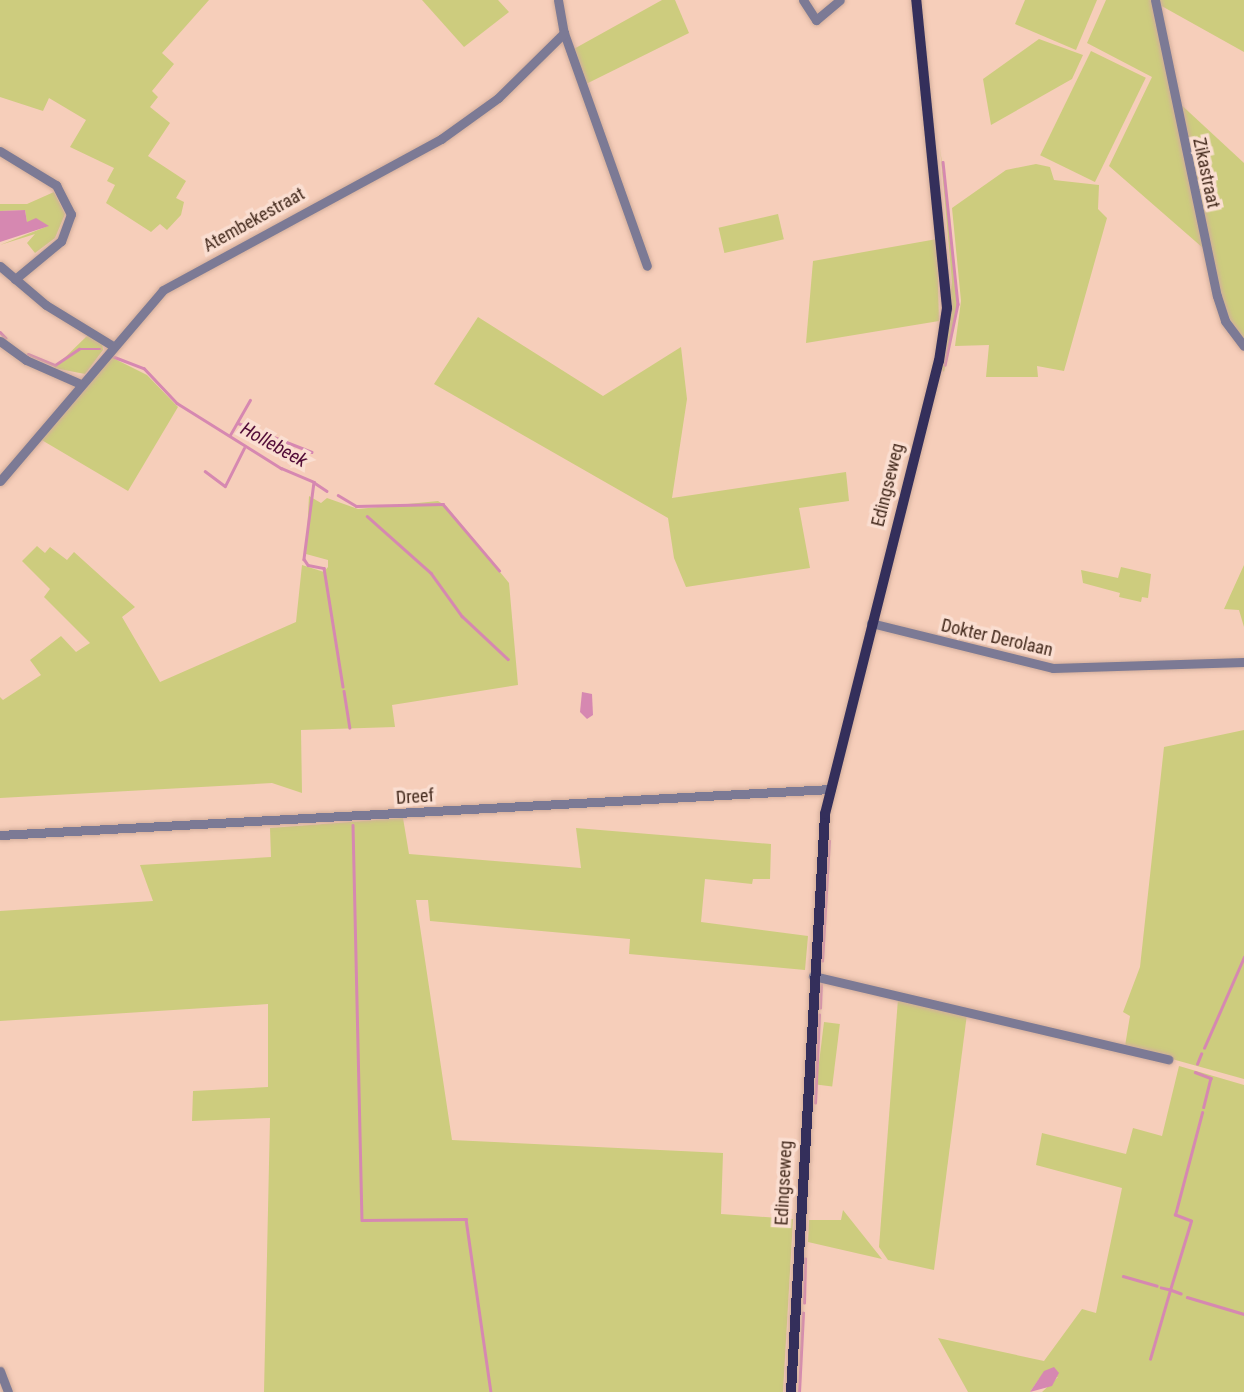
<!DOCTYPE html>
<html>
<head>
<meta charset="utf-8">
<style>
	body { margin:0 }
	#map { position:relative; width:1244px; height:1392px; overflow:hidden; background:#f6ceba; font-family:"Roboto Condensed",sans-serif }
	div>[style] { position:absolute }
	.green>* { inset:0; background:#cdcc7e; transform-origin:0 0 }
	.water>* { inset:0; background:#d688b1 }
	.stream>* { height:2.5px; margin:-1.25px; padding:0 1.25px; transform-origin:1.25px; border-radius:1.25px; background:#d688b1 }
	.roads { filter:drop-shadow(0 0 2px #d2ad9b) drop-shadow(0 0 2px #d2ad9b) }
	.minor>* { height:9px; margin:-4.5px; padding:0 4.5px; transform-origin:4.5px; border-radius:4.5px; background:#7c7a95 }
	.major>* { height:10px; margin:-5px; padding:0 5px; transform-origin:5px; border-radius:5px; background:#342f5b }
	span { translate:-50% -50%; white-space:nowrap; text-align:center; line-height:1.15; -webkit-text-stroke:7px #faded1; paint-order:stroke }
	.street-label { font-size:18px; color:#442a1d }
	.water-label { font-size:19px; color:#510b37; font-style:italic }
</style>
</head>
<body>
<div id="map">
	<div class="green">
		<div style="clip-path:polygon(0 0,209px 0,162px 53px,174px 64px,152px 91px,158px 97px,150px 107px,170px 123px,148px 156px,186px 181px,176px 198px,184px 202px,181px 215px,167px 230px,160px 224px,151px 232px,106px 203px,115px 185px,107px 181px,114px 168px,70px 147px,86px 120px,49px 98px,43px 111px,0 97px)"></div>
		<div style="clip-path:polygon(422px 0,498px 0,509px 12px,464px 47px)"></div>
		<div style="clip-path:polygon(662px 0,675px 0,689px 33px,584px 85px,572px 50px)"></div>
		<div style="clip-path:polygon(1025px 0,1097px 0,1076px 50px,1015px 24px)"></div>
		<div style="clip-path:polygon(1106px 0,1152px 0,1203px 248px,1109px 166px,1152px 77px,1087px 43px)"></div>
		<div style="clip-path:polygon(1157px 0,1244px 0,1244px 52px,1158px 4px)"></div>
		<div style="clip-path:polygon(1039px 39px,1083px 55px,1072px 79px,991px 125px,983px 79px)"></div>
		<div style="left:1091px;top:51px;width:61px;height:116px;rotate:26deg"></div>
		<div style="clip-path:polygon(1176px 100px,1244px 163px,1244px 343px,1226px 315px)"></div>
		<div style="clip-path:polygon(940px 147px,958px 300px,944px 372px,941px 368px,952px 282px)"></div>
		<div style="clip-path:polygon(1036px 164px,1050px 167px,1054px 180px,1099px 185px,1098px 209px,1107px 218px,1064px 371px,1037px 366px,1038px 377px,986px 377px,989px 345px,955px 346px,961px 301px,952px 208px,1006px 170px)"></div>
		<div style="clip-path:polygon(54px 192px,65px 214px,55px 238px,35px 253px,27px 243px,35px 234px,0 245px,48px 226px,27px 222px,25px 210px,0 211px,0 204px,27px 204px)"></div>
		<div style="left:778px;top:214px;width:26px;height:61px;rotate:77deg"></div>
		<div style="clip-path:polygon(937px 239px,939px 321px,806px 343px,813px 261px)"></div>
		<div style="clip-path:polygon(478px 317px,603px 396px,681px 347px,687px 399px,672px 498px,846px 472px,849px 501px,799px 508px,810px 568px,686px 587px,674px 558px,668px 518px,434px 384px)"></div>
		<div style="clip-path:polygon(88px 335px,102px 343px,103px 350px,85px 374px,54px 368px)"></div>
		<div style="clip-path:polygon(109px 356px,147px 375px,178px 407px,128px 491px,40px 439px)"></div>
		<div style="clip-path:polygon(309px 496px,321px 503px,327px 498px,358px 509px,438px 501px,446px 506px,509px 583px,518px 685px,392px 705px,395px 727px,301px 730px,302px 793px,272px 783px,0 798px,0 697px,3px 700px,41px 675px,30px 660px,61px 636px,76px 652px,90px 643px,44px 597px,50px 589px,22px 561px,37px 546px,45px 553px,50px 547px,67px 560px,74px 552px,135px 607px,122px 617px,160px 682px,296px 622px,302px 565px,324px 572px,328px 567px,328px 560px,306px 554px)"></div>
		<div style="clip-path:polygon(1244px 565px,1244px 627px,1239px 610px,1224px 609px)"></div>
		<div style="clip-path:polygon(1121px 567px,1151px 574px,1148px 598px,1142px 597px,1141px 602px,1119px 597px,1120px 593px,1083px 583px,1081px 570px,1118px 578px)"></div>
		<div style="clip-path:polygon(1244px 730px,1244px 1079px,1125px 1046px,1130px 1016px,1123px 1012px,1140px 967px,1164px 747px)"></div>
		<div style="clip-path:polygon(403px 818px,409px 854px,581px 868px,576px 828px,771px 844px,770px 879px,753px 879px,752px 884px,705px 879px,701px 922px,808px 936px,805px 970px,629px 954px,630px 939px,430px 921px,428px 900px,416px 900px,452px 1140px,723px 1153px,721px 1214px,793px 1219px,783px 1392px,264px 1392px,270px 1118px,192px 1121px,193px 1091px,268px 1087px,268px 1004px,0 1021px,0 911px,153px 901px,140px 865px,271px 857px,270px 828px)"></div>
		<div style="clip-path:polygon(898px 999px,967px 1014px,934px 1270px,888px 1260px,879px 1247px)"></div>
		<div style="left:824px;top:1022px;width:16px;height:63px;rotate:7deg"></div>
		<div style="clip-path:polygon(1179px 1066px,1244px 1085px,1244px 1392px,1042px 1392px,1058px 1377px,1039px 1379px,1030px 1392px,968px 1392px,938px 1338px,1044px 1361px,1082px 1309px,1096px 1313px,1122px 1188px,1036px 1165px,1042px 1133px,1126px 1154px,1133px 1128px,1162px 1136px)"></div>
		<div style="clip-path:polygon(843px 1210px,882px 1259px,808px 1242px,809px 1220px,841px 1220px)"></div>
	</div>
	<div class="water">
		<div style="clip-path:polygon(25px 210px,27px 222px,36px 218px,49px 226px,0 242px,0 211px)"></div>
		<div style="clip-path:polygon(582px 692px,592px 694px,593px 715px,587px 719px,580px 712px)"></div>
		<div style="clip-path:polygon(1054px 1367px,1059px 1373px,1052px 1386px,1030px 1392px,1044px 1371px)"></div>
	</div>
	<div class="stream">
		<div style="left:943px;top:162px;width:143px;rotate:84deg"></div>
		<div style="left:958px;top:304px;width:62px;rotate:102deg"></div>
		<div style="left:0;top:332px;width:8px;rotate:45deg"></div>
		<div style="left:28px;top:354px;width:29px;rotate:22deg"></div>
		<div style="left:55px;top:365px;width:29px;rotate:-34deg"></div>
		<div style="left:79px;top:349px;width:21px"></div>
		<div style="left:112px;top:356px;width:34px;rotate:21deg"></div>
		<div style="left:144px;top:368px;width:48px;rotate:46.7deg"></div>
		<div style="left:177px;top:403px;width:123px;rotate:32deg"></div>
		<div style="left:281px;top:468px;width:36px;rotate:23deg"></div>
		<div style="left:314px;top:482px;width:78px;rotate:97.4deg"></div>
		<div style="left:304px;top:559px;width:7px;rotate:56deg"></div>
		<div style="left:308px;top:565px;width:16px;rotate:11deg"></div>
		<div style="left:324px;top:568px;width:120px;rotate:80.9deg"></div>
		<div style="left:238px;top:423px;width:79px;rotate:21.4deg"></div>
		<div style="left:230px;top:435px;width:40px;rotate:-60.3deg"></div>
		<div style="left:205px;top:471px;width:25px;rotate:37deg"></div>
		<div style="left:225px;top:486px;width:42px;rotate:-63.4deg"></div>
		<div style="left:315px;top:483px;width:14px;rotate:34deg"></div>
		<div style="left:338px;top:495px;width:21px;rotate:31deg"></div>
		<div style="left:356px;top:506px;width:87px;rotate:-1.3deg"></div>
		<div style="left:443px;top:504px;width:87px;rotate:49.7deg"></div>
		<div style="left:367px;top:516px;width:86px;rotate:41.7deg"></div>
		<div style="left:431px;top:573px;width:53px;rotate:54.2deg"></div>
		<div style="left:462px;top:616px;width:63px;rotate:43.1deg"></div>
		<div style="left:344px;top:691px;width:37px;rotate:81deg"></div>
		<div style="left:353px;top:825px;width:395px;rotate:88.7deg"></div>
		<div style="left:362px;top:1220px;width:104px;rotate:-0.6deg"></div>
		<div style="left:466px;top:1219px;width:175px;rotate:81.8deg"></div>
		<div style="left:822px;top:961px;width:120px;rotate:-86.7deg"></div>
		<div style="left:820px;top:1008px;width:27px;rotate:-88deg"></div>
		<div style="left:1204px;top:1048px;width:99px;rotate:-66.3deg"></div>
		<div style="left:1197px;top:1064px;width:11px;rotate:-68deg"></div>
		<div style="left:1195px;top:1072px;width:17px;rotate:21deg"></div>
		<div style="left:1211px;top:1078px;width:30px;rotate:104deg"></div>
		<div style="left:815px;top:1103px;width:88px;rotate:-87.4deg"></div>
		<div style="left:1123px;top:1276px;width:35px;rotate:16deg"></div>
		<div style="left:1181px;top:1294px;width:12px;rotate:-160deg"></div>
		<div style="left:1170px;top:1290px;width:72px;rotate:-73.1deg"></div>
		<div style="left:1191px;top:1221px;width:17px;rotate:-159deg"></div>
		<div style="left:1175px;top:1215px;width:106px;rotate:-75.2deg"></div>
		<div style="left:1187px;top:1297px;width:59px;rotate:16.6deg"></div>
		<div style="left:804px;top:1303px;width:44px;rotate:-88.7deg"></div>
		<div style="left:1150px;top:1359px;width:72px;rotate:-73.8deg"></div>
		<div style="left:1170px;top:1290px;width:9px;rotate:-167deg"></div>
		<div style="left:799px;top:1392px;width:79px;rotate:-87.1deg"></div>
	</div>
	<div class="roads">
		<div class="minor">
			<div style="left:558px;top:0;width:34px;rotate:80deg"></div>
			<div style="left:564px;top:33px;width:247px;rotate:70.4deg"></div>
			<div style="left:803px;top:0;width:24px;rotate:57deg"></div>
			<div style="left:816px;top:20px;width:31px;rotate:-40deg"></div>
			<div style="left:1155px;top:0;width:302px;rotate:78.2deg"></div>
			<div style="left:1217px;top:296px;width:26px;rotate:72deg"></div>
			<div style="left:1225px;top:321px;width:31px;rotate:53deg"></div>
			<div style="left:0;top:151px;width:66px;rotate:31.3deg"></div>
			<div style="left:56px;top:185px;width:33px;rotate:63deg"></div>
			<div style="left:71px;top:214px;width:29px;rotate:110deg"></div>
			<div style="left:61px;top:241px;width:60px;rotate:140.4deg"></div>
			<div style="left:0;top:266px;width:60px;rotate:40.3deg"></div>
			<div style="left:46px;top:305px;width:79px;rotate:31.5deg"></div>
			<div style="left:0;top:341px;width:32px;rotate:36deg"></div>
			<div style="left:26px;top:360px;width:60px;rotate:23.6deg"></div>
			<div style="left:0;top:481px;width:251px;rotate:-49.5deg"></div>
			<div style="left:163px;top:290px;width:316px;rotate:-28.5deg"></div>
			<div style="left:441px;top:139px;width:70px;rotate:-35.7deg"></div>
			<div style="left:498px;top:98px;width:93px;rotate:-44.6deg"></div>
			<div style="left:871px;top:623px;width:187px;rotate:13.9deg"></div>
			<div style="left:1053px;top:668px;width:191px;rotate:-1.8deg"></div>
			<div style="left:0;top:835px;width:832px;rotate:-3.17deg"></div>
			<div style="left:813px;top:976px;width:365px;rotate:13.2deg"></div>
			<div style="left:0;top:1371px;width:22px;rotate:69deg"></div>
		</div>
		<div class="major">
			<div style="left:791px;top:1392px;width:579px;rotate:-86.63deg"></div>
			<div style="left:825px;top:814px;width:467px;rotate:-75.9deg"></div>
			<div style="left:939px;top:361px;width:54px;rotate:-81.4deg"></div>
			<div style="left:947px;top:308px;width:310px;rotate:-95.7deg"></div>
		</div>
	</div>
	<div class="street-label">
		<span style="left:1206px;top:173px;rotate:78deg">Zikastraat</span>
		<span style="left:254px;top:220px;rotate:-29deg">Atembekestraat</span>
		<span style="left:888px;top:485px;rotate:-76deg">Edingseweg</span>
		<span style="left:997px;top:638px;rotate:13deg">Dokter Derolaan</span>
		<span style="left:415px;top:797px;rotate:-4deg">Dreef</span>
		<span style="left:784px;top:1183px;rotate:-87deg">Edingseweg</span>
	</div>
	<div class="water-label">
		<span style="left:274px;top:445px;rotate:29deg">Hollebeek</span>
	</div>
</div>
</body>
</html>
